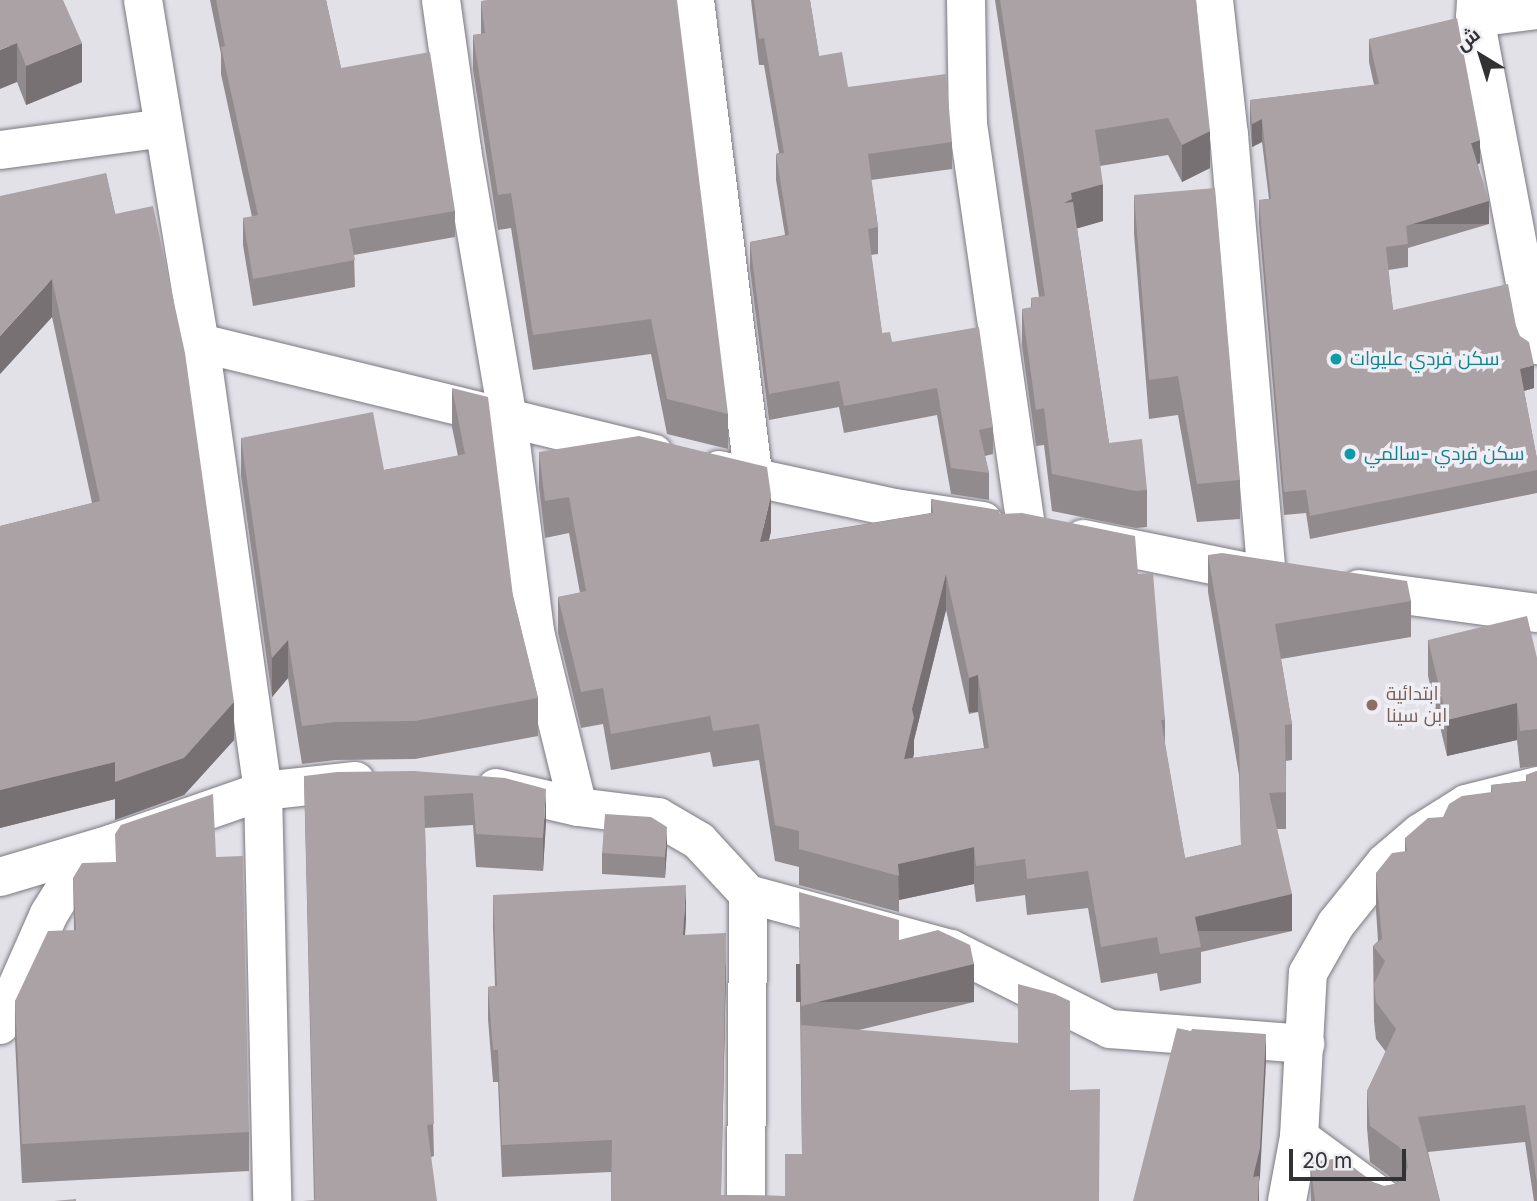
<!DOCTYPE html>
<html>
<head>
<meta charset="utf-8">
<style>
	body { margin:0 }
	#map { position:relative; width:1537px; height:1201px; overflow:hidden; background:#e3e1e8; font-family:Inter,Cairo,sans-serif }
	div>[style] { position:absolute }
	.roads { filter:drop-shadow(0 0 2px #7b7980) drop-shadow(0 0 2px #7b7980) }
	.minor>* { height:38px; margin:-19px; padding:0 19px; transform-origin:19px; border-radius:19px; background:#fff }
	.wall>* { inset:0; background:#928b8e }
	.shaded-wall>* { inset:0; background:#777174; transform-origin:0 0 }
	.building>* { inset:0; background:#aaa2a5 }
	.dots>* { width:19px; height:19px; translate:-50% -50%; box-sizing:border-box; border:4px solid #f0eef5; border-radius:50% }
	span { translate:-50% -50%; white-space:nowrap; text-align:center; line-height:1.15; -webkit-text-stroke:7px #f0eef5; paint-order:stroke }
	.culture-label { font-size:19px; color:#0d838f }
	.left { translate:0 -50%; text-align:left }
	.education-label { font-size:19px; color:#785e54 }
	.north { position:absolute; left:1446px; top:21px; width:70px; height:70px; -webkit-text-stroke:5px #f0eef5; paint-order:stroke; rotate:322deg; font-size:19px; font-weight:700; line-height:28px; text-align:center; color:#323235 }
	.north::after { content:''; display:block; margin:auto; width:24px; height:32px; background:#323235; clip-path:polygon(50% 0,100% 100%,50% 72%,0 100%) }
	.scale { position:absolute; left:1289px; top:1149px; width:117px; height:32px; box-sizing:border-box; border:4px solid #323235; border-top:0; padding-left:9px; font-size:21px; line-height:24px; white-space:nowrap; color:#323235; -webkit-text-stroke:5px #f0eef5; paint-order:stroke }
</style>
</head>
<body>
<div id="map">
	<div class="roads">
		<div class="minor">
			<div style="left:143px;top:0;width:348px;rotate:80.6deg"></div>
			<div style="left:200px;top:343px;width:452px;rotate:82deg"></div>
			<div style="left:263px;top:791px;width:410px;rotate:88.7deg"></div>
			<div style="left:441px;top:0;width:151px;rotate:82deg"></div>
			<div style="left:462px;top:150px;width:274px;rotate:80.3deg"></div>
			<div style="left:508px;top:420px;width:214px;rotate:82.7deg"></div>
			<div style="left:535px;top:632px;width:180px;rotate:76.2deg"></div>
			<div style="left:695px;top:0;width:482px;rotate:83deg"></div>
			<div style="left:966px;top:0;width:124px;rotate:89.1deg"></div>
			<div style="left:968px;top:124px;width:408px;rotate:81.8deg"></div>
			<div style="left:1214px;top:0;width:136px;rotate:83.7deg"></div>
			<div style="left:1229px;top:135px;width:443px;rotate:85.1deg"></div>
			<div style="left:1476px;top:0;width:18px;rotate:93deg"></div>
			<div style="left:1475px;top:18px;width:333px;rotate:79.3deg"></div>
			<div style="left:1475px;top:18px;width:63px;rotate:-7.4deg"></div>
			<div style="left:0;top:150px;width:165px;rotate:-7.6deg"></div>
			<div style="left:200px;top:343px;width:467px;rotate:13.7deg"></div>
			<div style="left:719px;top:470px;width:180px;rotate:12.2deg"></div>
			<div style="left:895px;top:508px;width:89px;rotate:8.4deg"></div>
			<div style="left:1083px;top:539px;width:182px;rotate:11.4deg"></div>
			<div style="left:1359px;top:589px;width:180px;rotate:7.7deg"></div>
			<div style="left:496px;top:788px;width:84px;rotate:13deg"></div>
			<div style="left:578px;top:807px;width:81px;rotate:7.1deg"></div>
			<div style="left:658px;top:817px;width:48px;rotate:30.3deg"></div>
			<div style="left:699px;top:841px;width:72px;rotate:47.2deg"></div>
			<div style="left:748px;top:894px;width:210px;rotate:15.2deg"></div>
			<div style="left:951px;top:949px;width:178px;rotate:26.7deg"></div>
			<div style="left:1110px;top:1029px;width:196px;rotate:4.4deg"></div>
			<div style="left:0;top:877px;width:116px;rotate:-16.6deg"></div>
			<div style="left:111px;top:844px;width:161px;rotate:-19.2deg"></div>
			<div style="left:263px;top:791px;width:93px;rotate:-6.2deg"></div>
			<div style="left:0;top:1025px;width:121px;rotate:-66.2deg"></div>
			<div style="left:49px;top:914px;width:49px;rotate:-58.2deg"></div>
			<div style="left:75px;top:872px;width:37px;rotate:-36deg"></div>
			<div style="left:1299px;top:1137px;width:108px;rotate:36.3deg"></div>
			<div style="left:746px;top:1201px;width:307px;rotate:-89.6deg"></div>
			<div style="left:1287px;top:1201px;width:65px;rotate:-79.4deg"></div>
			<div style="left:1299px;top:1137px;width:164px;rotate:-86.9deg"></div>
			<div style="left:1308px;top:973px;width:56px;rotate:-60.3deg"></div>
			<div style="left:1336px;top:924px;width:78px;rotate:-51.2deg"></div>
			<div style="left:1385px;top:863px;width:46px;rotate:-40.6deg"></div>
			<div style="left:1420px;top:833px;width:54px;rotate:-32.2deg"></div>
			<div style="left:1466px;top:804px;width:73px;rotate:-14.2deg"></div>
		</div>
	</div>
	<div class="wall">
		<div style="clip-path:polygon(0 0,82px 82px,26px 105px,17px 82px)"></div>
		<div style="clip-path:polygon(210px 0,326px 0,341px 68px,455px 211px,455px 237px,354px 255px,355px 287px,253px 306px,243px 245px,243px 218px,252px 217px,221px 74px,221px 54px)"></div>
		<div style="clip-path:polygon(751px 0,810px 0,819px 56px,848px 87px,952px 142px,952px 169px,871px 180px,878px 227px,878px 254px,871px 255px,882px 333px,993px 427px,993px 454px,985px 456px,989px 473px,989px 500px,951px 494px,937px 415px,844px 433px,839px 407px,769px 420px,750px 269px,750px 242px,785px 235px,776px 180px,776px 154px,779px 153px,764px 65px,759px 65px)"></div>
		<div style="clip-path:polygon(995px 0,1196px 0,1210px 168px,1182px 182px,1168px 155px,1100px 166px,1103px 221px,1077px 228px,1109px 443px,1147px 490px,1147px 527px,1136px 528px,1052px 511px,1044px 445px,1036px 446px,1022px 346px,1022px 309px,1031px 308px,1031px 298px,1039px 297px)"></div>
		<div style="clip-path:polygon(481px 1px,728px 414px,728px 449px,667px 434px,651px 354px,533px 370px,511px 228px,498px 230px,473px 70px,473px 35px,481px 34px)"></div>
		<div style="clip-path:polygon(1369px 39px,1480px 163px,1478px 164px,1489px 224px,1408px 248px,1408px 267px,1388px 270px,1393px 310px,1516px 326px,1534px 388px,1524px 391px,1537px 459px,1537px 493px,1310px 539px,1306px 513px,1284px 515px,1259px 223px,1259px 200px,1269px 199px,1262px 142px,1252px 147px,1250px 123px,1250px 100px,1374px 85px,1369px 62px)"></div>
		<div style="clip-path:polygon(106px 173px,234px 740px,184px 795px,115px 820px,115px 799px,0 828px,0 526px,92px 503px,52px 317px,0 374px)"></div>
		<div style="clip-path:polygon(1134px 195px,1240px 480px,1240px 519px,1197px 522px,1178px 415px,1149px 419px,1134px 234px)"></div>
		<div style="clip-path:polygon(452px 388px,513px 596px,538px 698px,538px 736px,415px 759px,336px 760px,302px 764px,288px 678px,272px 697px,241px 476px,241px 438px,384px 470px,458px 456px,452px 427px)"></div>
		<div style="clip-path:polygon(evenodd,539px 452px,771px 531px,769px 540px,931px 513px,931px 499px,1000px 514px,1138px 574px,1165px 720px,1165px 745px,1185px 858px,1241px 845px,1239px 775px,1208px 592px,1208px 555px,1411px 601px,1411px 637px,1281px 659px,1292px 724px,1292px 760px,1286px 761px,1286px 829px,1277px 829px,1292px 931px,1201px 952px,1201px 983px,1160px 991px,1157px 973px,1101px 983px,1088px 908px,1027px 915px,1025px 895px,976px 902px,974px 884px,899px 900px,899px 912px,799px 885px,799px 867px,775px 861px,759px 760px,713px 767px,710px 752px,611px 770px,603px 724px,581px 728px,558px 633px,558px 597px,580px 593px,569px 533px,545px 538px,539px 488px,539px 452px,946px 610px,969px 714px,978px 712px,984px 748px,913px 758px,914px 740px,946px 610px)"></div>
		<div style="clip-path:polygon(1428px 640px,1537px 658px,1537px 766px,1520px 768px,1517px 740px,1447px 756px,1428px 676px)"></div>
		<div style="clip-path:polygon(1537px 771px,1537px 1201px,1534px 1201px,1525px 1142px,1428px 1152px,1440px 1201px,1311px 1201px,1310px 1162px,1384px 1186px,1395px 1184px,1397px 1182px,1370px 1162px,1367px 1128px,1367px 1091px,1386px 1052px,1376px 1039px,1374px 1021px,1373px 946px,1378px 941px,1376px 910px,1376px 873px,1405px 852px,1405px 838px,1443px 817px,1491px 793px,1491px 785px,1526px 781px,1526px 775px)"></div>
		<div style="clip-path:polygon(304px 776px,505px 778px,546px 821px,543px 871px,476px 867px,473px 825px,425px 828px,434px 1156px,314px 1200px)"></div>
		<div style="clip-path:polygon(667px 848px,665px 878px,602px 874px,602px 853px)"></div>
		<div style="clip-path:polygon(216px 857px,249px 1132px,249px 1171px,22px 1183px,15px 1040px,15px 1001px,74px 930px,73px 878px)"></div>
		<div style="clip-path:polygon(493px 895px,686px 917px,685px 935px,726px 966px,721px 1195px,785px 1196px,802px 1154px,799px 931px,899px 940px,974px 1002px,859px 1030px,1070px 1090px,1099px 1201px,611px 1201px,611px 1172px,502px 1177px,498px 1082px,493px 1082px,488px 1019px,488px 987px,495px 986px,493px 927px)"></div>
	</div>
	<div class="shaded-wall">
		<div style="clip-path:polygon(17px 43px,17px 82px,0 89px,0 50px)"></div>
		<div style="clip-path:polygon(82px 43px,82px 82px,26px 105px,26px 66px)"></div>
		<div style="clip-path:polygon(1262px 119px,1262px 142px,1252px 147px,1252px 124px)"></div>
		<div style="clip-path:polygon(1210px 131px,1210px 168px,1182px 182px,1182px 145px)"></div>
		<div style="clip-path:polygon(1480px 140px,1480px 163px,1471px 166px,1471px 143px)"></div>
		<div style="clip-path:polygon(1103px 184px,1103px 221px,1072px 230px,1064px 203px,1071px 193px)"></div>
		<div style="left:1489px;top:201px;width:23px;height:87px;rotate:90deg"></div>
		<div style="clip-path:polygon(52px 279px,52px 317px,0 374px,0 336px)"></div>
		<div style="clip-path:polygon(1534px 365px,1534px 388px,1520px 392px,1520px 369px)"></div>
		<div style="clip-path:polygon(771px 495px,771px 531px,760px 578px,760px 542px)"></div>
		<div style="clip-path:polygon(946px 574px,946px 610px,914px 740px,914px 754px,904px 796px,904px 759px,912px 709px)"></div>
		<div style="clip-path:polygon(288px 640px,288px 678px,272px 697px,272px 658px)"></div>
		<div style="left:978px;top:675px;width:37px;height:9px;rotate:90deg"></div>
		<div style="clip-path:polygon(234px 702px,234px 740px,184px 795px,115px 820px,115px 782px)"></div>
		<div style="clip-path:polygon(1517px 703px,1517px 740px,1447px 756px,1447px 720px)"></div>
		<div style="clip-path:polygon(115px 762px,115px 799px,0 828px,0 790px)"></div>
		<div style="clip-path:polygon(546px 789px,546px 821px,543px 871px,543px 838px)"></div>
		<div style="clip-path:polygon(667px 827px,667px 848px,665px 878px,665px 857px)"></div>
		<div style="clip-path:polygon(974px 847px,974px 884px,899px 900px,898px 864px)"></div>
		<div style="clip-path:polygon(686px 885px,686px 917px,683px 968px,683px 935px)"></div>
		<div style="left:1292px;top:894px;width:37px;height:100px;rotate:90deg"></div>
		<div style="clip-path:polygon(726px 933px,726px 966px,721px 1201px)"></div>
		<div style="left:974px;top:964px;width:38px;height:178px;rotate:90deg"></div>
		<div style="clip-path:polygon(1266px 1034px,1266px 1063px,1260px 1177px,1259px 1182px,1259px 1201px,1258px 1201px,1253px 1177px)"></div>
	</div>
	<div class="building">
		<div style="clip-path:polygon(0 0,63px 0,82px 43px,26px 66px,17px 43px,0 50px)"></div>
		<div style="clip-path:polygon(216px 0,326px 0,341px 68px,430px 52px,455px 211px,349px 229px,355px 260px,253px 279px,243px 218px,258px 215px,221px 47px,225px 46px)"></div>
		<div style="clip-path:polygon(487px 0,677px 0,728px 414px,667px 399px,651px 319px,533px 335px,511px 193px,498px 195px,473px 35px,485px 33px,481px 1px)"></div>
		<div style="clip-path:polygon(754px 0,810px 0,819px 56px,842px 52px,848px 87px,946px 74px,952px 142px,868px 154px,878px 227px,868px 229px,882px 333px,890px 332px,892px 342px,979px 327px,993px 427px,979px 430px,989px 473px,951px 468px,937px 388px,844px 406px,839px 381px,769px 394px,750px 242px,789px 235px,776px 154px,784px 153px,764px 38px,759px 39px)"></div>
		<div style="clip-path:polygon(1000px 0,1196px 0,1210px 131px,1182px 145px,1168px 118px,1095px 130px,1103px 184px,1071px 193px,1072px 199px,1064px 203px,1073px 202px,1109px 443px,1142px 439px,1147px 490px,1136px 491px,1052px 474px,1044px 408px,1036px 410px,1022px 309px,1032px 307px,1031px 298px,1045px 296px)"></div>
		<div style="clip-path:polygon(1457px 18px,1480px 140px,1471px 143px,1489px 201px,1406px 226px,1408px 244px,1386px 247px,1393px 310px,1508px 284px,1516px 326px,1520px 336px,1529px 342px,1534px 365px,1520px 369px,1537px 459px,1537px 470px,1310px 516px,1306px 490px,1284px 492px,1259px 200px,1271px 199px,1262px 119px,1252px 124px,1250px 100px,1379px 84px,1369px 39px)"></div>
		<div style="clip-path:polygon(106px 173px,115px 214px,153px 206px,185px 353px,234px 702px,184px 758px,115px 782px,115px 762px,0 790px,0 526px,100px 501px,52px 279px,0 336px,0 196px)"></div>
		<div style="clip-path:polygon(1215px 188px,1240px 480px,1197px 484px,1178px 376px,1149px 380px,1134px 195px)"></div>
		<div style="clip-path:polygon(452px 388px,488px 397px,513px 596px,538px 698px,415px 721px,336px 722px,302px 726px,288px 640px,272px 658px,241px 438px,373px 412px,384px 470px,465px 454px)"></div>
		<div style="clip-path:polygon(evenodd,639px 436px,767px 467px,771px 495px,760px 542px,933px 513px,931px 499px,999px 510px,1000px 514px,1022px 513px,1135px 536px,1138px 574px,1153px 573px,1165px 720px,1161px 720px,1185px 858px,1241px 845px,1239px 739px,1208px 555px,1222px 553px,1407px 581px,1411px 601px,1275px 624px,1292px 724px,1285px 725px,1286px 792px,1269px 793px,1292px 894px,1195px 917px,1201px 947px,1160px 954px,1157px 937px,1101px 947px,1088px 871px,1027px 879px,1025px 859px,976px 866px,974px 847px,898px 864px,899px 876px,799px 849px,799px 831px,775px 825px,759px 724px,713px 731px,710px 716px,611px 734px,603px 688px,581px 692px,558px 597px,586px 591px,569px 497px,545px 501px,539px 452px,639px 436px,946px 574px,969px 678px,978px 675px,989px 748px,904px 759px,914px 718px,912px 709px,946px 574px)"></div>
		<div style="clip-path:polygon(1527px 616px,1537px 658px,1537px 729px,1520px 731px,1517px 703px,1447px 720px,1428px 640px)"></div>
		<div style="clip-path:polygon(414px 771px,505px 778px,546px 789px,543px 838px,476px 834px,473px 793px,424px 796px,434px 1124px,427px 1125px,437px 1201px,303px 1201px,315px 1200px,304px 776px,337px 772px)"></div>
		<div style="clip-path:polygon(1537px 771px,1537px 1183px,1525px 1105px,1418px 1117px,1440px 1201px,1315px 1201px,1310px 1162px,1341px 1158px,1373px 1182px,1384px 1186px,1395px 1184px,1403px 1178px,1408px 1167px,1406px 1156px,1399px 1147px,1370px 1126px,1367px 1091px,1396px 1029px,1376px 1002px,1374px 984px,1385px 961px,1373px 946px,1382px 939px,1376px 873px,1392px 853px,1407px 851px,1405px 838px,1428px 818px,1443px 817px,1449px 804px,1462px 796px,1492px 792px,1491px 785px,1527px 781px,1526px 775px)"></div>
		<div style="clip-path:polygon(213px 794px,216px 857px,243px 856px,249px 1132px,22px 1144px,15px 1001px,48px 931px,76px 930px,73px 878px,82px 863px,116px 862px,115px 834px,121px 825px)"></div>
		<div style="clip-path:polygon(605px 814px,651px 817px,667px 827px,665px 857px,602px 853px)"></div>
		<div style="clip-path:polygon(686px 885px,683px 935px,726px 933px,721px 1195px,785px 1196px,785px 1154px,802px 1154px,801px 1025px,1018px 1043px,1018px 984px,1055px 994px,1070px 1001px,1070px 1090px,1100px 1089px,1099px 1201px,611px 1201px,612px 1140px,502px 1145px,498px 1050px,493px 1050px,488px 987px,497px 986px,493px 895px)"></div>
		<div style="clip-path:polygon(799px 892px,899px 920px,899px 940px,938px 930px,970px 945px,974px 964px,801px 1006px)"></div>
		<div style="clip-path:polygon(1177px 1028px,1191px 1031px,1192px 1029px,1266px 1034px,1260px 1148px,1253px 1177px,1259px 1176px,1258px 1201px,1133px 1201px)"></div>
		<div style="clip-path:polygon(76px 1199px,76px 1201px,54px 1201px)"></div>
	</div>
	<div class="dots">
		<div style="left:1336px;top:359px;background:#0f9aa8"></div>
		<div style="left:1350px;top:454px;background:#0f9aa8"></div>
		<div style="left:1372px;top:705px;background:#8d6e63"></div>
	</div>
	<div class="culture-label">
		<span class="left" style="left:1350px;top:359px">سكن فردي عليوات</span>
		<span class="left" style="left:1364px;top:454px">سكن فردي -سالمي</span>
	</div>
	<div class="education-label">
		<span class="left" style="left:1386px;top:705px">ابتدائية<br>ابن سينا</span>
	</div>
	<div class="north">ش</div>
	<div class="scale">20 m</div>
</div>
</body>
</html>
